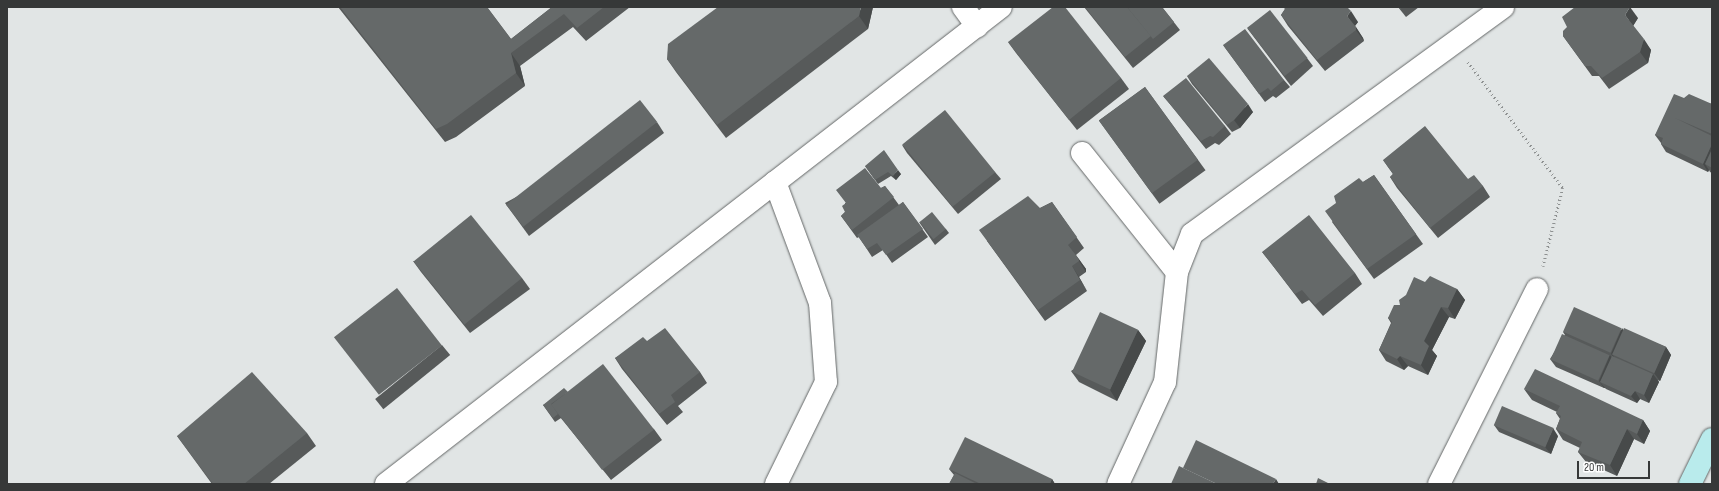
<!DOCTYPE html>
<html>
<head>
<meta charset="utf-8">
<style>
	body { margin:0 }
	#map { position:relative; width:1719px; height:491px; overflow:hidden; background:#e1e5e5; font-family:"Sofia Sans Condensed",sans-serif }
	div>[style] { position:absolute }
	.path>* { height:2.5px; margin-top:-1.25px; transform-origin:0; background:repeating-linear-gradient(90deg,#8e9191 0 1px,transparent 0 4px) }
	.roads { filter:drop-shadow(0 0 1px #646767) drop-shadow(0 0 1px #646767) }
	.street>* { height:22px; margin:-11px; padding:0 11px; transform-origin:11px; border-radius:11px; background:#fff }
	.secondary>* { height:22px; margin:-11px; padding:0 11px; transform-origin:11px; border-radius:11px; background:#b9ebec }
	.wall>* { inset:0; background:#575a5a; transform-origin:0 0 }
	.shaded-wall>* { inset:0; background:#474a4a }
	.building>* { inset:0; background:#656969; transform-origin:0 0 }
	span { translate:-50% -50%; white-space:nowrap; text-align:center; line-height:1.15; -webkit-text-stroke:4px #fff; paint-order:stroke }
	.frame { position:absolute; inset:0; border:8px solid #363838; pointer-events:none }
	.scale { position:absolute; left:1577px; top:461px; width:73px; height:18px; box-sizing:border-box; border:2px solid #363838; border-top:0; padding-left:5px; font-size:12px; line-height:14px; white-space:nowrap; color:#363838; -webkit-text-stroke:3px #fff; paint-order:stroke }
</style>
</head>
<body>
<div id="map">
	<div class="path">
		<div style="left:1468px;top:62px;width:158px;rotate:53deg"></div>
		<div style="left:1563px;top:188px;width:81px;rotate:104.2deg"></div>
	</div>
	<div class="roads">
		<div class="street">
			<div style="left:963px;top:7px;width:24px;rotate:54deg"></div>
			<div style="left:1082px;top:153px;width:152px;rotate:51.4deg"></div>
			<div style="left:1177px;top:272px;width:111px;rotate:96.2deg"></div>
			<div style="left:1165px;top:382px;width:112px;rotate:114.7deg"></div>
			<div style="left:775px;top:182px;width:129px;rotate:69.6deg"></div>
			<div style="left:820px;top:303px;width:79px;rotate:85.7deg"></div>
			<div style="left:826px;top:382px;width:114px;rotate:116.1deg"></div>
			<div style="left:1177px;top:272px;width:41px;rotate:-68.5deg"></div>
			<div style="left:1192px;top:234px;width:385px;rotate:-36.1deg"></div>
			<div style="left:386px;top:484px;width:778px;rotate:-37.8deg"></div>
			<div style="left:1439px;top:484px;width:218px;rotate:-63.3deg"></div>
		</div>
		<div class="secondary">
			<div style="left:1690px;top:484px;width:50px;rotate:-63.9deg"></div>
		</div>
	</div>
	<div class="wall">
		<div style="clip-path:polygon(338px 7px,487px 7px,511px 39px,552px 7px,630px 7px,586px 41px,573px 27px,520px 66px,525px 86px,456px 137px,445px 142px)"></div>
		<div style="clip-path:polygon(873px 7px,868px 29px,726px 138px,676px 72px,667px 59px)"></div>
		<div style="clip-path:polygon(1084px 7px,1162px 7px,1180px 30px,1133px 68px)"></div>
		<div style="clip-path:polygon(1398px 7px,1419px 7px,1406px 17px)"></div>
		<div style="clip-path:polygon(1285px 9px,1358px 22px,1355px 26px,1363px 38px,1364px 41px,1325px 71px,1288px 26px,1281px 15px)"></div>
		<div style="clip-path:polygon(1638px 18px,1633px 26px,1651px 50px,1648px 63px,1609px 89px,1599px 76px,1592px 76px,1563px 36px)"></div>
		<div style="clip-path:polygon(1247px 28px,1307px 58px,1313px 66px,1291px 86px)"></div>
		<div style="clip-path:polygon(1008px 42px,1121px 78px,1129px 89px,1077px 130px,1016px 53px)"></div>
		<div style="clip-path:polygon(1223px 45px,1284px 80px,1290px 87px,1276px 98px,1273px 96px,1265px 102px)"></div>
		<div style="clip-path:polygon(1187px 76px,1253px 112px,1240px 128px,1232px 132px,1192px 84px)"></div>
		<div style="left:1145px;top:87px;width:103px;height:57px;rotate:54deg"></div>
		<div style="clip-path:polygon(1163px 96px,1225px 126px,1231px 134px,1219px 145px,1215px 143px,1206px 149px,1169px 103px)"></div>
		<div style="clip-path:polygon(1684px 98px,1712px 104px,1712px 173px,1710px 172px,1709px 170px,1708px 172px,1666px 152px,1661px 144px,1661px 143px,1655px 135px)"></div>
		<div style="clip-path:polygon(657px 122px,664px 133px,529px 236px,505px 203px)"></div>
		<div style="clip-path:polygon(902px 145px,995px 172px,1001px 179px,958px 214px,907px 153px)"></div>
		<div style="clip-path:polygon(1383px 160px,1468px 179px,1483px 186px,1490px 197px,1438px 238px,1397px 188px,1390px 177px,1393px 174px)"></div>
		<div style="clip-path:polygon(865px 166px,901px 174px,896px 180px,891px 176px,878px 184px)"></div>
		<div style="clip-path:polygon(1374px 175px,1423px 244px,1374px 279px,1332px 222px,1363px 182px)"></div>
		<div style="clip-path:polygon(885px 186px,899px 205px,903px 202px,928px 237px,892px 263px,883px 250px,872px 257px,859px 237px,857px 238px,841px 216px,845px 212px,845px 203px,881px 188px)"></div>
		<div style="clip-path:polygon(1052px 202px,1084px 248px,1076px 255px,1086px 269px,1086px 272px,1079px 277px,1087px 291px,1045px 321px,987px 241px,1040px 208px)"></div>
		<div style="clip-path:polygon(919px 222px,946px 229px,949px 233px,935px 245px)"></div>
		<div style="clip-path:polygon(1262px 252px,1355px 273px,1362px 284px,1323px 316px,1309px 300px,1302px 304px,1270px 262px)"></div>
		<div style="clip-path:polygon(413px 261px,522px 278px,530px 289px,470px 333px,421px 272px)"></div>
		<div style="clip-path:polygon(1425px 282px,1457px 289px,1465px 300px,1455px 319px,1449px 317px,1432px 350px,1437px 356px,1428px 375px,1408px 366px,1404px 370px,1386px 361px,1379px 350px,1391px 323px,1388px 318px,1400px 305px)"></div>
		<div style="clip-path:polygon(1138px 330px,1146px 341px,1117px 401px,1079px 382px,1071px 371px)"></div>
		<div style="clip-path:polygon(1623px 330px,1666px 347px,1671px 355px,1660px 381px,1658px 380px,1659px 382px,1649px 403px,1640px 399px,1637px 403px,1606px 389px,1605px 388px,1604px 388px,1556px 367px,1550px 359px,1565px 335px,1563px 332px)"></div>
		<div style="clip-path:polygon(647px 341px,700px 372px,707px 383px,678px 406px,683px 412px,667px 425px,622px 369px,615px 358px)"></div>
		<div style="left:442px;top:345px;width:13px;height:86px;rotate:51deg"></div>
		<div style="clip-path:polygon(1524px 389px,1643px 420px,1650px 431px,1644px 444px,1634px 439px,1617px 476px,1586px 462px,1578px 452px,1580px 448px,1563px 440px,1556px 429px,1560px 419px,1556px 413px,1557px 412px,1532px 400px)"></div>
		<div style="clip-path:polygon(568px 392px,654px 429px,662px 440px,611px 480px,560px 417px,561px 418px,555px 422px,543px 405px)"></div>
		<div style="clip-path:polygon(1494px 425px,1558px 436px,1551px 454px,1499px 432px)"></div>
		<div style="clip-path:polygon(307px 433px,316px 446px,269px 484px,212px 484px,177px 436px)"></div>
		<div style="clip-path:polygon(949px 469px,1052px 479px,1055px 484px,949px 484px,954px 475px)"></div>
	</div>
	<div class="shaded-wall">
		<div style="clip-path:polygon(861px 7px,873px 7px,868px 29px,859px 16px)"></div>
		<div style="clip-path:polygon(1630px 7px,1638px 18px,1633px 26px,1625px 15px)"></div>
		<div style="clip-path:polygon(1351px 11px,1358px 22px,1354px 27px,1347px 16px)"></div>
		<div style="clip-path:polygon(1356px 27px,1363px 38px,1364px 41px,1356px 30px)"></div>
		<div style="clip-path:polygon(1644px 39px,1651px 50px,1648px 63px,1640px 52px)"></div>
		<div style="clip-path:polygon(511px 53px,520px 66px,525px 86px,516px 73px)"></div>
		<div style="clip-path:polygon(1248px 104px,1253px 112px,1240px 128px,1234px 120px)"></div>
		<div style="clip-path:polygon(1712px 144px,1712px 164px,1705px 164px,1709px 170px,1708px 172px,1703px 164px)"></div>
		<div style="clip-path:polygon(898px 170px,901px 174px,896px 180px,893px 176px)"></div>
		<div style="clip-path:polygon(1078px 258px,1086px 269px,1086px 272px,1079px 261px)"></div>
		<div style="clip-path:polygon(1072px 266px,1079px 277px,1087px 291px,1080px 280px)"></div>
		<div style="clip-path:polygon(1457px 289px,1465px 300px,1455px 319px,1448px 308px)"></div>
		<div style="clip-path:polygon(1441px 307px,1449px 317px,1432px 350px,1437px 356px,1428px 375px,1421px 365px,1424px 341px)"></div>
		<div style="clip-path:polygon(1622px 328px,1628px 336px,1612px 354px,1617px 361px,1611px 354px)"></div>
		<div style="clip-path:polygon(1138px 330px,1146px 341px,1117px 401px,1110px 390px)"></div>
		<div style="clip-path:polygon(1666px 347px,1671px 355px,1660px 381px,1654px 373px)"></div>
		<div style="clip-path:polygon(1610px 355px,1615px 363px,1600px 382px,1605px 388px,1604px 388px,1599px 381px)"></div>
		<div style="clip-path:polygon(1400px 356px,1408px 366px,1404px 370px,1397px 359px)"></div>
		<div style="clip-path:polygon(1653px 374px,1659px 382px,1649px 403px,1644px 395px)"></div>
		<div style="clip-path:polygon(1635px 391px,1640px 399px,1637px 403px,1631px 396px)"></div>
		<div style="clip-path:polygon(1643px 420px,1650px 431px,1644px 444px,1637px 434px)"></div>
		<div style="clip-path:polygon(1553px 428px,1558px 436px,1551px 454px,1545px 447px)"></div>
		<div style="clip-path:polygon(1627px 429px,1634px 439px,1617px 476px,1610px 465px)"></div>
		<div style="clip-path:polygon(1052px 479px,1055px 484px,1050px 484px)"></div>
		<div style="clip-path:polygon(1276px 479px,1279px 484px,1273px 484px)"></div>
	</div>
	<div class="building">
		<div style="clip-path:polygon(340px 7px,487px 7px,511px 39px,552px 7px,604px 7px,577px 28px,564px 14px,511px 53px,516px 73px,447px 124px,436px 129px)"></div>
		<div style="clip-path:polygon(718px 7px,861px 7px,859px 16px,717px 125px,667px 59px,668px 44px)"></div>
		<div style="clip-path:polygon(1053px 7px,1065px 7px,1121px 78px,1069px 120px,1008px 42px)"></div>
		<div style="clip-path:polygon(1085px 7px,1127px 7px,1151px 36px,1125px 57px)"></div>
		<div style="clip-path:polygon(1127px 7px,1162px 7px,1174px 22px,1153px 39px)"></div>
		<div style="clip-path:polygon(1283px 7px,1347px 7px,1351px 11px,1347px 16px,1356px 27px,1356px 30px,1317px 60px,1281px 15px,1285px 9px)"></div>
		<div style="clip-path:polygon(1399px 7px,1403px 7px,1400px 9px)"></div>
		<div style="clip-path:polygon(1575px 7px,1630px 7px,1625px 15px,1644px 39px,1640px 52px,1602px 78px,1591px 66px,1585px 66px,1563px 36px,1563px 31px,1567px 27px,1562px 17px)"></div>
		<div style="left:1270px;top:10px;width:61px;height:29px;rotate:52deg"></div>
		<div style="clip-path:polygon(1245px 29px,1284px 80px,1271px 91px,1268px 88px,1259px 94px,1223px 45px)"></div>
		<div style="clip-path:polygon(1209px 58px,1248px 104px,1234px 120px,1227px 125px,1187px 76px)"></div>
		<div style="clip-path:polygon(1186px 78px,1225px 126px,1213px 137px,1210px 136px,1201px 141px,1163px 96px)"></div>
		<div style="left:1145px;top:87px;width:90px;height:57px;rotate:54deg"></div>
		<div style="clip-path:polygon(1674px 94px,1684px 98px,1689px 94px,1712px 104px,1712px 134px,1675px 118px,1712px 136px,1712px 144px,1703px 164px,1661px 144px,1663px 138px,1655px 135px)"></div>
		<div style="left:640px;top:100px;width:28px;height:170px;rotate:52deg"></div>
		<div style="left:945px;top:110px;width:80px;height:55px;rotate:51deg"></div>
		<div style="clip-path:polygon(1425px 126px,1468px 179px,1474px 175px,1483px 186px,1430px 228px,1390px 177px,1393px 174px,1383px 160px)"></div>
		<div style="clip-path:polygon(1712px 149px,1712px 168px,1705px 164px)"></div>
		<div style="clip-path:polygon(884px 150px,898px 170px,893px 176px,888px 172px,875px 180px,865px 166px)"></div>
		<div style="clip-path:polygon(865px 168px,881px 188px,885px 186px,894px 197px,852px 230px,841px 216px,845px 212px,842px 206px,846px 203px,836px 190px)"></div>
		<div style="clip-path:polygon(1374px 175px,1416px 234px,1367px 269px,1325px 211px,1336px 203px,1334px 196px,1359px 178px,1363px 182px)"></div>
		<div style="clip-path:polygon(1028px 196px,1040px 208px,1052px 202px,1077px 237px,1068px 245px,1078px 258px,1079px 261px,1072px 266px,1080px 280px,1038px 310px,979px 230px)"></div>
		<div style="clip-path:polygon(903px 202px,923px 229px,886px 255px,877px 243px,867px 249px,857px 235px)"></div>
		<div style="left:932px;top:212px;width:22px;height:16px;rotate:51deg"></div>
		<div style="left:471px;top:215px;width:81px;height:74px;rotate:51deg"></div>
		<div style="clip-path:polygon(1309px 215px,1355px 273px,1315px 305px,1302px 290px,1295px 294px,1262px 252px)"></div>
		<div style="clip-path:polygon(1430px 276px,1457px 289px,1448px 308px,1441px 307px,1424px 341px,1429px 346px,1421px 365px,1400px 356px,1397px 359px,1379px 350px,1392px 322px,1388px 318px,1394px 305px,1400px 305px,1399px 300px,1406px 295px,1414px 277px,1425px 282px)"></div>
		<div style="left:397px;top:288px;width:73px;height:80px;rotate:52deg"></div>
		<div style="left:1574px;top:307px;width:52px;height:27px;rotate:24deg"></div>
		<div style="left:1100px;top:312px;width:42px;height:66px;rotate:25deg"></div>
		<div style="clip-path:polygon(665px 328px,700px 372px,671px 395px,675px 402px,659px 414px,615px 358px,643px 337px,647px 341px)"></div>
		<div style="left:1624px;top:328px;width:46px;height:29px;rotate:24deg"></div>
		<div style="left:1562px;top:334px;width:52px;height:28px;rotate:24deg"></div>
		<div style="clip-path:polygon(1612px 356px,1653px 374px,1644px 395px,1635px 391px,1631px 396px,1600px 382px)"></div>
		<div style="left:603px;top:364px;width:83px;height:66px;rotate:52deg"></div>
		<div style="clip-path:polygon(1535px 369px,1643px 420px,1637px 434px,1627px 429px,1610px 465px,1578px 452px,1582px 442px,1556px 429px,1561px 416px,1556px 413px,1560px 406px,1524px 389px)"></div>
		<div style="clip-path:polygon(252px 372px,307px 433px,244px 484px,213px 484px,177px 436px)"></div>
		<div style="clip-path:polygon(564px 388px,568px 392px,551px 404px,558px 414px,553px 418px,543px 405px)"></div>
		<div style="left:1502px;top:406px;width:56px;height:21px;rotate:23deg"></div>
		<div style="clip-path:polygon(965px 437px,1052px 479px,1050px 484px,981px 484px,949px 469px)"></div>
		<div style="clip-path:polygon(1196px 440px,1276px 479px,1273px 484px,1217px 484px,1183px 468px)"></div>
		<div style="clip-path:polygon(1179px 466px,1217px 484px,1171px 484px)"></div>
		<div style="clip-path:polygon(955px 473px,977px 484px,949px 484px)"></div>
		<div style="clip-path:polygon(1318px 478px,1330px 484px,1316px 484px)"></div>
	</div>
	<div class="frame"></div>
	<div class="scale">20 m</div>
</div>
</body>
</html>
